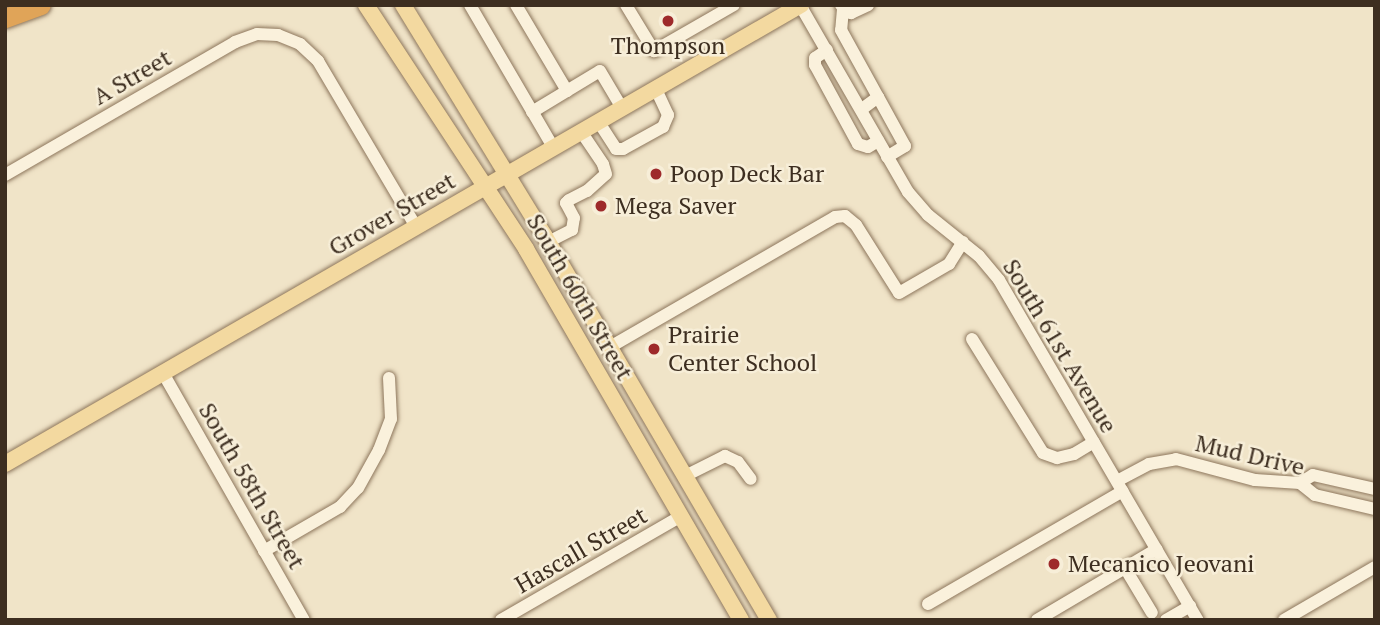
<!DOCTYPE html>
<html>
<head>
<meta charset="utf-8">
<style>
	body { margin:0 }
	#map { position:relative; width:1380px; height:625px; overflow:hidden; background:#f0e4c8; font-family:"PT Serif",serif }
	div>[style] { position:absolute }
	.roads { filter:drop-shadow(0 0 2px #8d765c) drop-shadow(0 0 2px #8d765c) }
	.minor>* { height:12px; margin:-6px; padding:0 6px; transform-origin:6px; border-radius:6px; background:#faf1dc }
	.major>* { height:16px; margin:-8px; padding:0 8px; transform-origin:8px; border-radius:8px; background:#f3d9a0 }
	.highway>* { height:19px; margin:-9.5px; padding:0 9.5px; transform-origin:9.5px; border-radius:9.5px; background:#e0a458 }
	.dots>* { width:19px; height:19px; translate:-50% -50%; box-sizing:border-box; border:4px solid #f7eed8; border-radius:50% }
	span { translate:-50% -50%; white-space:nowrap; text-align:center; line-height:1.15; -webkit-text-stroke:5px #f7eed8; paint-order:stroke }
	.poi-label { font-size:24px; color:#3d2e20 }
	.left { translate:0 -50%; text-align:left }
	.street-label { font-size:24px; color:#3d2e20 }
	.frame { position:absolute; inset:0; border:7px solid #3d2e20; pointer-events:none }
</style>
</head>
<body>
<div id="map">
	<div class="roads">
		<div class="minor">
			<div style="left:470px;top:5px;width:164px;rotate:59.7deg"></div>
			<div style="left:516px;top:5px;width:100px;rotate:59.3deg"></div>
			<div style="left:626px;top:5px;width:54px;rotate:58.7deg"></div>
			<div style="left:654px;top:51px;width:92px;rotate:-29.9deg"></div>
			<div style="left:800px;top:5px;width:216px;rotate:60deg"></div>
			<div style="left:908px;top:192px;width:30px;rotate:49deg"></div>
			<div style="left:928px;top:215px;width:65px;rotate:38.8deg"></div>
			<div style="left:979px;top:256px;width:31px;rotate:50deg"></div>
			<div style="left:999px;top:280px;width:394px;rotate:59.7deg"></div>
			<div style="left:841px;top:5px;width:13px;rotate:39deg"></div>
			<div style="left:851px;top:13px;width:19px;rotate:-25deg"></div>
			<div style="left:843px;top:9px;width:21px;rotate:95deg"></div>
			<div style="left:841px;top:30px;width:77px;rotate:61.1deg"></div>
			<div style="left:878px;top:97px;width:21px;rotate:143deg"></div>
			<div style="left:827px;top:50px;width:14px;rotate:146deg"></div>
			<div style="left:815px;top:58px;width:7px;rotate:90deg"></div>
			<div style="left:815px;top:65px;width:90px;rotate:61.4deg"></div>
			<div style="left:858px;top:144px;width:10px;rotate:17deg"></div>
			<div style="left:868px;top:147px;width:12px;rotate:-31deg"></div>
			<div style="left:878px;top:97px;width:56px;rotate:61.1deg"></div>
			<div style="left:905px;top:146px;width:21px;rotate:149deg"></div>
			<div style="left:532px;top:112px;width:79px;rotate:-31.1deg"></div>
			<div style="left:600px;top:71px;width:43px;rotate:59.3deg"></div>
			<div style="left:598px;top:121px;width:33px;rotate:57deg"></div>
			<div style="left:616px;top:149px;width:7px"></div>
			<div style="left:623px;top:149px;width:46px;rotate:-28.8deg"></div>
			<div style="left:663px;top:127px;width:13px;rotate:-67deg"></div>
			<div style="left:668px;top:115px;width:29px;rotate:-115deg"></div>
			<div style="left:5px;top:175px;width:266px;rotate:-30deg"></div>
			<div style="left:235px;top:42px;width:23px;rotate:-20deg"></div>
			<div style="left:257px;top:34px;width:21px;rotate:3deg"></div>
			<div style="left:278px;top:35px;width:24px;rotate:22deg"></div>
			<div style="left:300px;top:44px;width:25px;rotate:43deg"></div>
			<div style="left:318px;top:61px;width:193px;rotate:59.4deg"></div>
			<div style="left:548px;top:242px;width:27px;rotate:-27deg"></div>
			<div style="left:572px;top:230px;width:12px;rotate:-81deg"></div>
			<div style="left:574px;top:218px;width:17px;rotate:-118deg"></div>
			<div style="left:566px;top:203px;width:4px;rotate:-45deg"></div>
			<div style="left:569px;top:200px;width:20px;rotate:-27deg"></div>
			<div style="left:587px;top:191px;width:25px;rotate:-42deg"></div>
			<div style="left:606px;top:174px;width:10px;rotate:-107deg"></div>
			<div style="left:603px;top:164px;width:40px;rotate:-124deg"></div>
			<div style="left:972px;top:339px;width:134px;rotate:58.1deg"></div>
			<div style="left:1043px;top:453px;width:15px;rotate:20deg"></div>
			<div style="left:1057px;top:458px;width:17px;rotate:-13deg"></div>
			<div style="left:1074px;top:454px;width:23px;rotate:-31deg"></div>
			<div style="left:610px;top:347px;width:260px;rotate:-30deg"></div>
			<div style="left:835px;top:217px;width:10px;rotate:-6deg"></div>
			<div style="left:845px;top:216px;width:14px;rotate:39deg"></div>
			<div style="left:856px;top:225px;width:80px;rotate:57.7deg"></div>
			<div style="left:899px;top:293px;width:58px;rotate:-30.1deg"></div>
			<div style="left:949px;top:264px;width:26px;rotate:-58deg"></div>
			<div style="left:163px;top:373px;width:284px;rotate:60.3deg"></div>
			<div style="left:685px;top:476px;width:45px;rotate:-26.6deg"></div>
			<div style="left:725px;top:456px;width:14px;rotate:25deg"></div>
			<div style="left:738px;top:462px;width:21px;rotate:53deg"></div>
			<div style="left:1117px;top:481px;width:36px;rotate:-28deg"></div>
			<div style="left:1149px;top:464px;width:27px;rotate:-10deg"></div>
			<div style="left:1176px;top:459px;width:82px;rotate:14.9deg"></div>
			<div style="left:1255px;top:480px;width:45px;rotate:3.8deg"></div>
			<div style="left:1300px;top:483px;width:19px;rotate:39deg"></div>
			<div style="left:1315px;top:495px;width:62px;rotate:13.1deg"></div>
			<div style="left:1300px;top:483px;width:15px;rotate:-32deg"></div>
			<div style="left:1313px;top:475px;width:64px;rotate:12.7deg"></div>
			<div style="left:264px;top:551px;width:88px;rotate:-30.1deg"></div>
			<div style="left:340px;top:507px;width:26px;rotate:-47deg"></div>
			<div style="left:358px;top:488px;width:43px;rotate:-61.1deg"></div>
			<div style="left:379px;top:450px;width:33px;rotate:-69deg"></div>
			<div style="left:391px;top:419px;width:41px;rotate:-92.8deg"></div>
			<div style="left:1125px;top:568px;width:52px;rotate:59deg"></div>
			<div style="left:928px;top:604px;width:225px;rotate:-30.1deg"></div>
			<div style="left:501px;top:620px;width:208px;rotate:-30deg"></div>
			<div style="left:1037px;top:620px;width:139px;rotate:-30.6deg"></div>
			<div style="left:1166px;top:620px;width:28px;rotate:-30deg"></div>
			<div style="left:1284px;top:620px;width:105px;rotate:-30.2deg"></div>
		</div>
		<div class="major">
			<div style="left:366px;top:5px;width:292px;rotate:56.7deg"></div>
			<div style="left:526px;top:249px;width:429px;rotate:59.9deg"></div>
			<div style="left:403px;top:5px;width:270px;rotate:58.5deg"></div>
			<div style="left:544px;top:235px;width:446px;rotate:59.7deg"></div>
			<div style="left:5px;top:464px;width:919px;rotate:-29.97deg"></div>
		</div>
		<div class="highway">
			<div style="left:5px;top:18px;width:38px;rotate:-20deg"></div>
		</div>
	</div>
	<div class="dots">
		<div style="left:668px;top:21px;background:#9e2a2b"></div>
		<div style="left:656px;top:174px;background:#9e2a2b"></div>
		<div style="left:601px;top:206px;background:#9e2a2b"></div>
		<div style="left:654px;top:349px;background:#9e2a2b"></div>
		<div style="left:1054px;top:564px;background:#9e2a2b"></div>
	</div>
	<div class="poi-label">
		<span style="left:668px;top:46px">Thompson</span>
		<span class="left" style="left:670px;top:174px">Poop Deck Bar</span>
		<span class="left" style="left:615px;top:206px">Mega Saver</span>
		<span class="left" style="left:668px;top:349px">Prairie<br>Center School</span>
		<span class="left" style="left:1068px;top:564px">Mecanico Jeovani</span>
	</div>
	<div class="street-label">
		<span style="left:132px;top:77px;rotate:-30deg">A Street</span>
		<span style="left:392px;top:214px;rotate:-30deg">Grover Street</span>
		<span style="left:580px;top:297px;rotate:60deg">South 60th Street</span>
		<span style="left:1060px;top:346px;rotate:59deg">South 61st Avenue</span>
		<span style="left:1250px;top:455px;rotate:13deg">Mud Drive</span>
		<span style="left:252px;top:486px;rotate:60deg">South 58th Street</span>
		<span style="left:581px;top:550px;rotate:-30deg">Hascall Street</span>
	</div>
	<div class="frame"></div>
</div>
</body>
</html>
